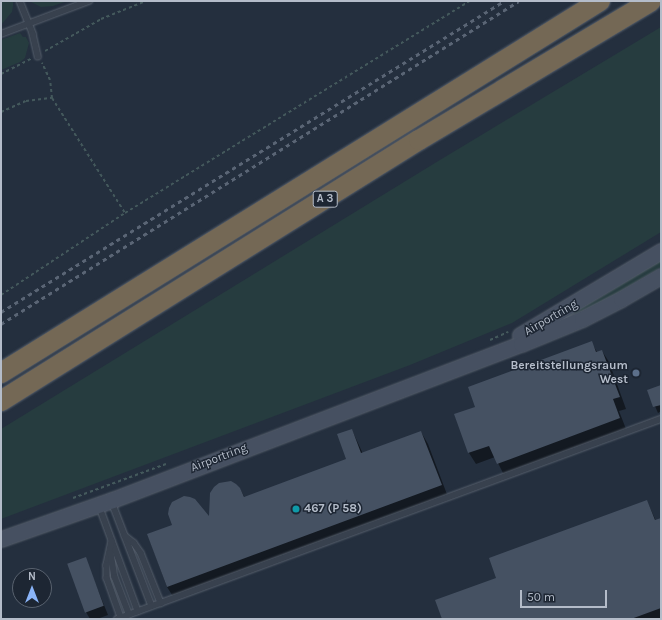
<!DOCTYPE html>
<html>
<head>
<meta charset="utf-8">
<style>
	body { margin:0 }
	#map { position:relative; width:662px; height:620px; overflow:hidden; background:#242f3e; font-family:Karla,sans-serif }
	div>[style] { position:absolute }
	.green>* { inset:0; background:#263c3f }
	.shadow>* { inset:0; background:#0007 }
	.building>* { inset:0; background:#455162; transform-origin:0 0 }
	.path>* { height:2px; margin-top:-1px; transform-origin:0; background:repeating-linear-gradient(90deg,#44595c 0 3px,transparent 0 6px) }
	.roads { filter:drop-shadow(0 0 1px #565f6c) drop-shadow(0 0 1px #565f6c) }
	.lane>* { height:5.5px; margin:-2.75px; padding:0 2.75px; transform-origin:2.75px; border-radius:2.75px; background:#38414e }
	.secondary>* { height:15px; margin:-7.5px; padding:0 7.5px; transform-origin:7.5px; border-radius:7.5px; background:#465061 }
	.highway>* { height:20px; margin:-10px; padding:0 10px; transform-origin:10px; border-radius:10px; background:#746855 }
	.rail>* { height:3px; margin-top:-1.5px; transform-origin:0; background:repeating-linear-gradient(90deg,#5a6575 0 4px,transparent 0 8px) }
	.dots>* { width:11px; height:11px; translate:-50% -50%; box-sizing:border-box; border:2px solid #1d2633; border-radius:50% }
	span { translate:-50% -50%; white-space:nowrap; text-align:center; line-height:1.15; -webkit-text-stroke:3px #1d2633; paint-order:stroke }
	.shield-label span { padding:1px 3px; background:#1d2633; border:1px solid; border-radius:3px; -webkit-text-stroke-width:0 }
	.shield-label { font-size:11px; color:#b4bcc9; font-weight:700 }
	.street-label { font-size:12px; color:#b4bcc9 }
	.poi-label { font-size:12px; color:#b4bcc9; font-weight:700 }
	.right { translate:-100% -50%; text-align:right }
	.left { translate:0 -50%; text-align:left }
	.frame { position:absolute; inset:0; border:2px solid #b4bcc9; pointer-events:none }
	.north { position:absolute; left:12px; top:568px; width:40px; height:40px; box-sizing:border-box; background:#1d2633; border:1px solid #59626f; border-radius:50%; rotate:0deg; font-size:11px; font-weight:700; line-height:16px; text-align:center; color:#b4bcc9 }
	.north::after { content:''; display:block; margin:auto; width:14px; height:18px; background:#8ab4f8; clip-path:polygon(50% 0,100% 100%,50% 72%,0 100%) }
	.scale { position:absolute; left:520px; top:590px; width:87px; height:18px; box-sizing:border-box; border:2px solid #b4bcc9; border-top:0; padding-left:5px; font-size:12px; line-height:14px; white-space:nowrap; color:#b4bcc9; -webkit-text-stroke:3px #1d2633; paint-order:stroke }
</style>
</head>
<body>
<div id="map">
	<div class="green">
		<div style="clip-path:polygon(1px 1px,13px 1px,13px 6px,12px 12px,1px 25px)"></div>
		<div style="clip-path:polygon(29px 1px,67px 1px,53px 6px,41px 7px)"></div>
		<div style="clip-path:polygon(661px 27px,661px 232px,512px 323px,410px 365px,1px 519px,1px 429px,435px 163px)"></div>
		<div style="clip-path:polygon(20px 33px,23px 37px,26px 37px,29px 43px,25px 58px,20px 62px,1px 70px,1px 40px)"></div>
		<div style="clip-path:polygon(661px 260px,661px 267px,604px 301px,552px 324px,601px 297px)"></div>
	</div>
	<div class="shadow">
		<div style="clip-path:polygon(591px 342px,597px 352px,602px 351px,609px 362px,626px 409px,619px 411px,626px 429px,504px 475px,495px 457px,476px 464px,469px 453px,455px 415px,477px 407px)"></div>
		<div style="clip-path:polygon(661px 387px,661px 411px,658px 413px,648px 390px)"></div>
		<div style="clip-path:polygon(352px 430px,363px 454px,421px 432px,428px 444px,448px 497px,174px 598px,167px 587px,148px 535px,210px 519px,240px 489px,245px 498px,347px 460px)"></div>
		<div style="clip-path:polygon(647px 501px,656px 521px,661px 519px,661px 619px,443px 619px,498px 578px)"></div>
		<div style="clip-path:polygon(85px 558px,108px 615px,97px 619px,90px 619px,86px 612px)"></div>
	</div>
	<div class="building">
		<div style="clip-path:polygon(592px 341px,596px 352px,602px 350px,620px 397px,613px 399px,620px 418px,497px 464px,489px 446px,468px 453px,454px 414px,475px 407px,468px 387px)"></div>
		<div style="clip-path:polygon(661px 385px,661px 405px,653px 407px,647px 390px)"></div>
		<div style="clip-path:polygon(352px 429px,361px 453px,421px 431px,442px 485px,167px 587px,147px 534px,172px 525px,168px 514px,169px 508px,172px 502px,184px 496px,190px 497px,195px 499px,209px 516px,210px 493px,214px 487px,219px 483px,231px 481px,236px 484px,240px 488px,244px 497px,346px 459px,337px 434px)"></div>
		<div style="clip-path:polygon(647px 500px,655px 520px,661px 518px,661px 608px,631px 619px,442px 619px,435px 600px,496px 578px,489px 558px)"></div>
		<div style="left:86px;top:557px;width:52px;height:20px;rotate:70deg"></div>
	</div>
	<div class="path">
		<div style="left:45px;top:51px;width:64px;rotate:-29.7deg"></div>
		<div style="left:101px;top:19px;width:48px;rotate:-21.8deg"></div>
		<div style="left:1px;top:74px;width:34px;rotate:-27deg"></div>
		<div style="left:52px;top:98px;width:136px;rotate:57.6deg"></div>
		<div style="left:1px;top:112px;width:27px;rotate:-24deg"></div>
		<div style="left:26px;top:101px;width:26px;rotate:-7deg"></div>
		<div style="left:52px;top:98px;width:18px;rotate:-96deg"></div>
		<div style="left:50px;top:80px;width:19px;rotate:-115deg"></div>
		<div style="left:1px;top:295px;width:149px;rotate:-33.5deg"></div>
		<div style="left:125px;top:213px;width:404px;rotate:-31.6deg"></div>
		<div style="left:490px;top:340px;width:20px;rotate:-24deg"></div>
		<div style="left:73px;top:498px;width:99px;rotate:-20.1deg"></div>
	</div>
	<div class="roads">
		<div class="lane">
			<div style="left:20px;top:1px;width:35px;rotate:68deg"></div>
			<div style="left:33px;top:34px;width:23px;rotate:77deg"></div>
			<div style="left:1px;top:34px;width:94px;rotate:-20.6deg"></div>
			<div style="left:112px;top:502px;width:111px;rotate:69deg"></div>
			<div style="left:99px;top:505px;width:113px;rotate:69.8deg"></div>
			<div style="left:125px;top:536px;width:11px;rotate:38deg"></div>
			<div style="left:134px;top:543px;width:12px;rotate:55deg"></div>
			<div style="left:141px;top:553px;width:54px;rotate:68.2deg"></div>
			<div style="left:112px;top:541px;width:25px;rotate:102deg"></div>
			<div style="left:107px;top:565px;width:13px;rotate:90deg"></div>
			<div style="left:107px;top:578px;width:41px;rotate:70.3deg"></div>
			<div style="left:111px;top:553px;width:24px;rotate:81deg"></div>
			<div style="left:115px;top:577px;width:40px;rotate:69deg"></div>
			<div style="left:117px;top:619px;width:580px;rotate:-20.19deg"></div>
		</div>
		<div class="secondary">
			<div style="left:520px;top:335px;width:164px;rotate:-30.8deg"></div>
			<div style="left:1px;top:539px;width:118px;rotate:-19.4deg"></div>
			<div style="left:112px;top:500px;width:438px;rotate:-20.9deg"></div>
			<div style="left:521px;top:344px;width:66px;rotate:-22.3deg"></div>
			<div style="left:582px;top:319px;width:44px;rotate:-27.1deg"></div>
			<div style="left:621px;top:299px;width:46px;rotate:-29.9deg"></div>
		</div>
		<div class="highway">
			<div style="left:1px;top:373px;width:705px;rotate:-31.84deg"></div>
			<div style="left:1px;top:401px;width:493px;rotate:-32deg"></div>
			<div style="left:419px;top:140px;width:270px;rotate:-30.9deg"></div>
		</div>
	</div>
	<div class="rail">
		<div style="left:1px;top:312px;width:591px;rotate:-31.73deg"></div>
		<div style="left:1px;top:324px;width:610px;rotate:-31.95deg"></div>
	</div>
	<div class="dots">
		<div style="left:636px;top:373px;background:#5c6f8a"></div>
		<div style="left:296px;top:509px;background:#0f9aa8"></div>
	</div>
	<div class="shield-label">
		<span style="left:325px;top:199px">A 3</span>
	</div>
	<div class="street-label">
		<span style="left:551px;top:318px;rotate:-30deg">Airportring</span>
		<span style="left:219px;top:458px;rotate:-21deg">Airportring</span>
	</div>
	<div class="poi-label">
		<span class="right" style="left:628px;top:373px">Bereitstellungsraum<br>West</span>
		<span class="left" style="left:304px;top:509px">467 (P 58)</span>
	</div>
	<div class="frame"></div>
	<div class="north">N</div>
	<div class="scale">50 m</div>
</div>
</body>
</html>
